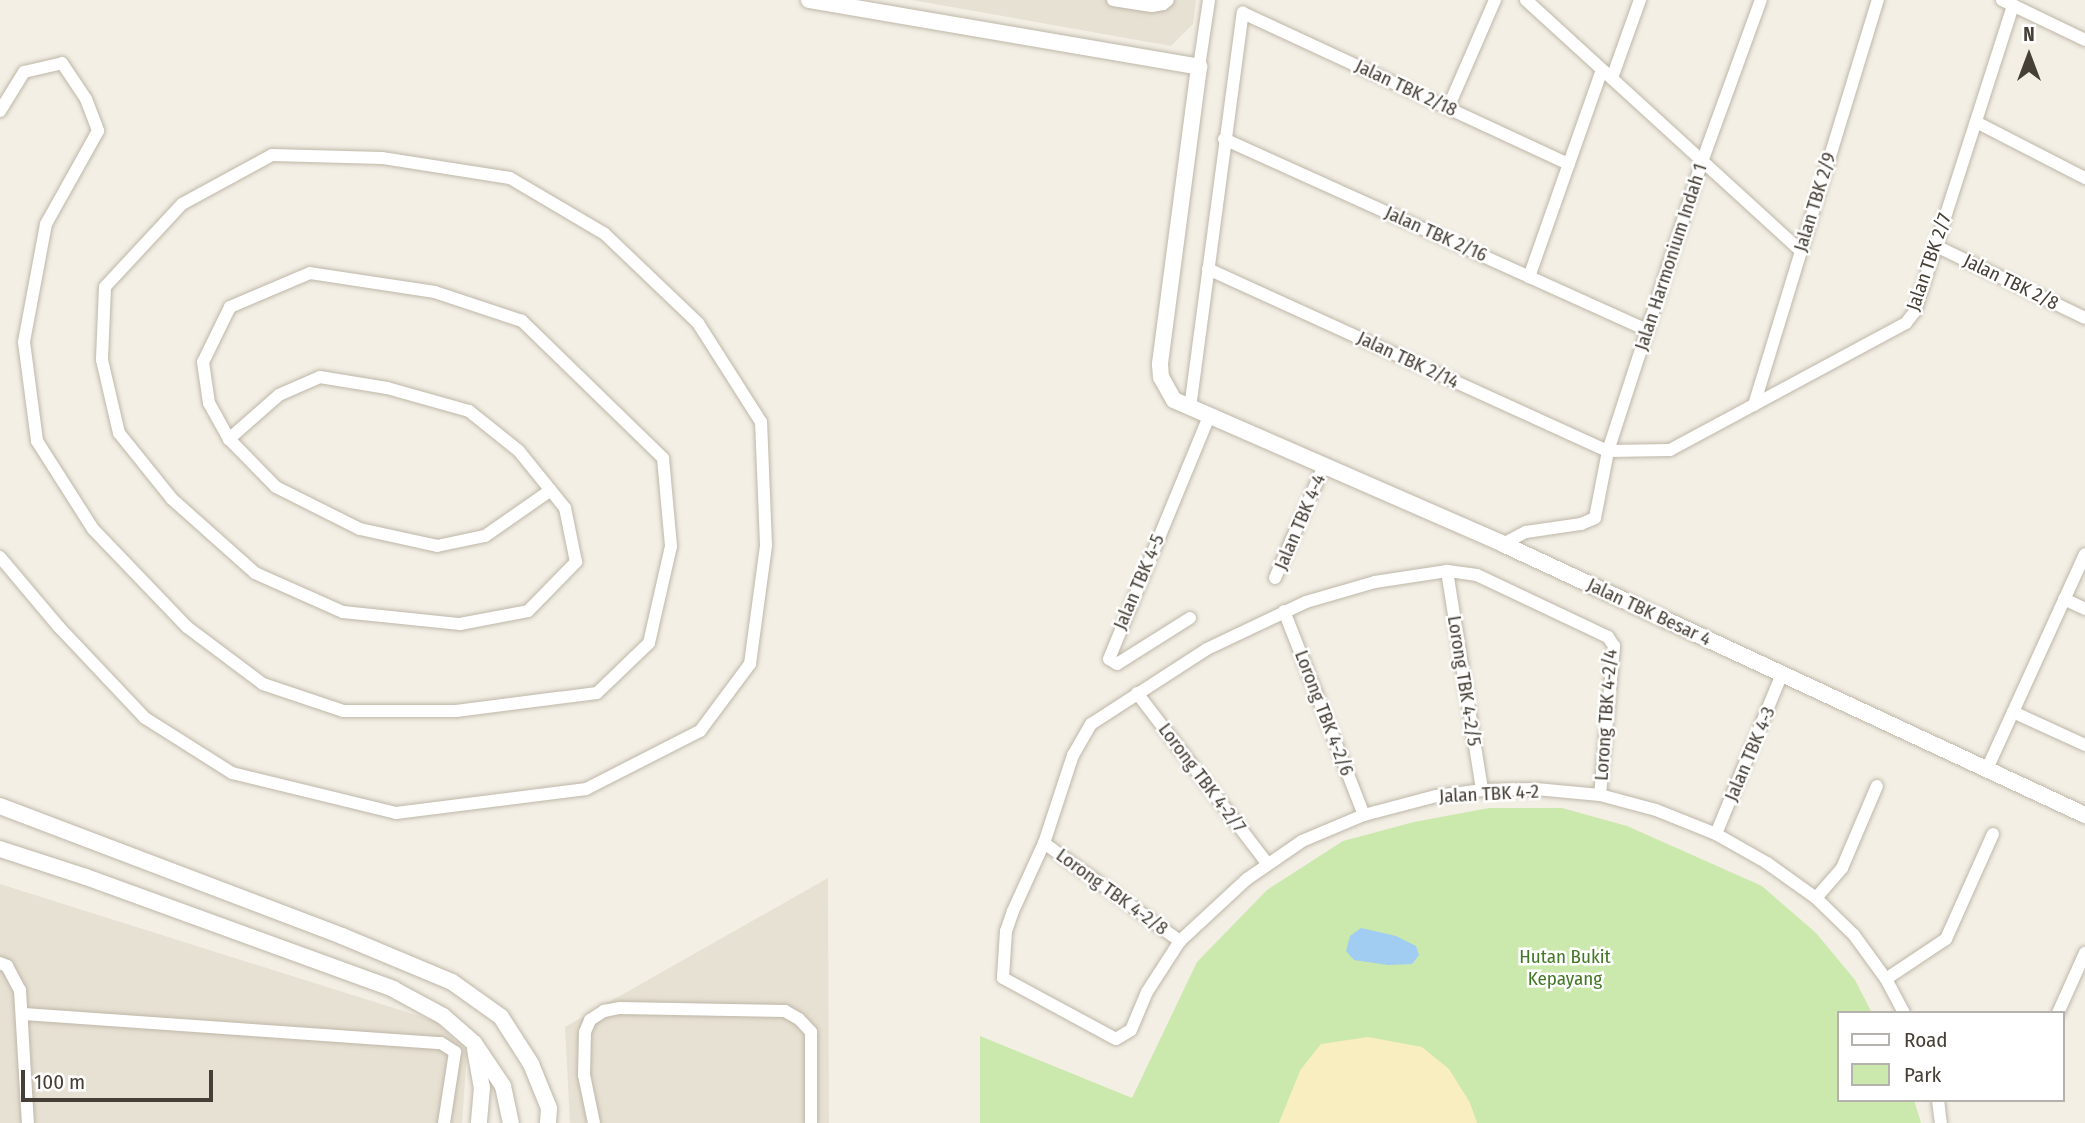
<!DOCTYPE html>
<html>
<head>
<meta charset="utf-8">
<style>
	body { margin:0 }
	#map { position:relative; width:2085px; height:1123px; overflow:hidden; background:#f3efe5; font-family:"Fira Sans Condensed",sans-serif }
	div>[style] { position:absolute }
	.residential>* { inset:0; background:#e7e1d3 }
	.green>* { inset:0; background:#cbe8ad }
	.sand>* { inset:0; background:#f8eec0 }
	.water>* { inset:0; background:#a0cdf1 }
	.roads { filter:drop-shadow(0 0 2px #beb7a8) drop-shadow(0 0 2px #beb7a8) }
	.minor>* { height:12px; margin:-6px; padding:0 6px; transform-origin:6px; border-radius:6px; background:#fff }
	.tertiary>* { height:16px; margin:-8px; padding:0 8px; transform-origin:8px; border-radius:8px; background:#fff }
	span { translate:-50% -50%; white-space:nowrap; text-align:center; line-height:1.15; -webkit-text-stroke:5px #fff; paint-order:stroke }
	.street-label { font-size:19px; color:#453f35 }
	.park-label { font-size:19px; color:#437827 }
	.legend { position:absolute; left:1837px; top:1011px; width:228px; height:91px; box-sizing:border-box; background:#fff; border:2px solid #b5b2ae; margin:0; padding:9px 12px; list-style:none; font-size:21px; color:#453f35 }
	.legend li { display:flex; align-items:center; gap:14px; height:35px }
	.legend b { width:35px; border:2px solid #b5b2ae }
	.north { position:absolute; left:1994px; top:21px; width:70px; height:70px; -webkit-text-stroke:5px #fff; paint-order:stroke; rotate:0deg; font-size:19px; font-weight:700; line-height:28px; text-align:center; color:#453f35 }
	.north::after { content:''; display:block; margin:auto; width:24px; height:32px; background:#453f35; clip-path:polygon(50% 0,100% 100%,50% 72%,0 100%) }
	.scale { position:absolute; left:21px; top:1070px; width:192px; height:32px; box-sizing:border-box; border:4px solid #453f35; border-top:0; padding-left:9px; font-size:21px; line-height:24px; white-space:nowrap; color:#453f35; -webkit-text-stroke:5px #fff; paint-order:stroke }
</style>
</head>
<body>
<div id="map">
	<div class="residential">
		<div style="clip-path:polygon(912px 0,1196px 0,1193px 24px,1171px 46px)"></div>
		<div style="clip-path:polygon(828px 878px,829px 1123px,570px 1123px,565px 1027px)"></div>
		<div style="clip-path:polygon(0 884px,435px 1021px,467px 1052px,462px 1123px,0 1123px)"></div>
	</div>
	<div class="green">
		<div style="clip-path:polygon(1489px 808px,1562px 808px,1627px 826px,1762px 886px,1816px 933px,1855px 980px,1872px 1013px,1838px 1013px,1838px 1100px,1914px 1100px,1921px 1123px,1477px 1123px,1469px 1101px,1301px 1069px,1279px 1123px,980px 1123px,980px 1036px,1132px 1098px,1197px 962px,1267px 890px,1343px 841px,1414px 822px)"></div>
	</div>
	<div class="sand">
		<div style="clip-path:polygon(1368px 1037px,1422px 1047px,1449px 1069px,1469px 1101px,1477px 1123px,1279px 1123px,1301px 1069px,1321px 1044px)"></div>
	</div>
	<div class="water">
		<div style="clip-path:polygon(1361px 928px,1396px 936px,1416px 946px,1419px 955px,1412px 964px,1388px 965px,1354px 960px,1346px 951px,1350px 936px)"></div>
	</div>
	<div class="roads">
		<div class="minor">
			<div style="left:1113px;top:0;width:39px;rotate:9deg"></div>
			<div style="left:1152px;top:6px;width:11px;rotate:-10deg"></div>
			<div style="left:1163px;top:4px;width:6px;rotate:-39deg"></div>
			<div style="left:1526px;top:0;width:372px;rotate:42.4deg"></div>
			<div style="left:2002px;top:0;width:92px;rotate:25.7deg"></div>
			<div style="left:1199px;top:67px;width:68px;rotate:-81.5deg"></div>
			<div style="left:1612px;top:78px;width:83px;rotate:-70.3deg"></div>
			<div style="left:1448px;top:108px;width:118px;rotate:-66.5deg"></div>
			<div style="left:0;top:111px;width:46px;rotate:-58.4deg"></div>
			<div style="left:24px;top:72px;width:39px;rotate:-13deg"></div>
			<div style="left:62px;top:63px;width:43px;rotate:56.3deg"></div>
			<div style="left:86px;top:99px;width:34px;rotate:69deg"></div>
			<div style="left:98px;top:131px;width:107px;rotate:119.2deg"></div>
			<div style="left:46px;top:224px;width:120px;rotate:100.6deg"></div>
			<div style="left:24px;top:342px;width:100px;rotate:82.5deg"></div>
			<div style="left:37px;top:441px;width:104px;rotate:57.5deg"></div>
			<div style="left:93px;top:529px;width:136px;rotate:46.2deg"></div>
			<div style="left:187px;top:627px;width:95px;rotate:36.9deg"></div>
			<div style="left:263px;top:684px;width:84px;rotate:18.6deg"></div>
			<div style="left:343px;top:711px;width:113px"></div>
			<div style="left:456px;top:711px;width:142px;rotate:-7.3deg"></div>
			<div style="left:597px;top:693px;width:72px;rotate:-43.9deg"></div>
			<div style="left:649px;top:643px;width:99px;rotate:-77.2deg"></div>
			<div style="left:671px;top:546px;width:88px;rotate:-95.2deg"></div>
			<div style="left:663px;top:458px;width:197px;rotate:-135.8deg"></div>
			<div style="left:522px;top:321px;width:92px;rotate:-161.6deg"></div>
			<div style="left:435px;top:292px;width:126px;rotate:-171.4deg"></div>
			<div style="left:310px;top:273px;width:87px;rotate:157deg"></div>
			<div style="left:230px;top:307px;width:61px;rotate:116.1deg"></div>
			<div style="left:203px;top:362px;width:41px;rotate:81.7deg"></div>
			<div style="left:209px;top:403px;width:41px;rotate:60.9deg"></div>
			<div style="left:229px;top:439px;width:67px;rotate:45.6deg"></div>
			<div style="left:276px;top:487px;width:94px;rotate:26.6deg"></div>
			<div style="left:360px;top:529px;width:79px;rotate:12.4deg"></div>
			<div style="left:437px;top:546px;width:49px;rotate:-11.8deg"></div>
			<div style="left:485px;top:536px;width:80px;rotate:-34.9deg"></div>
			<div style="left:1976px;top:122px;width:123px;rotate:27.2deg"></div>
			<div style="left:1224px;top:139px;width:464px;rotate:24.3deg"></div>
			<div style="left:1936px;top:246px;width:165px;rotate:25.8deg"></div>
			<div style="left:1208px;top:269px;width:439px;rotate:24.5deg"></div>
			<div style="left:1608px;top:451px;width:62px;rotate:-0.9deg"></div>
			<div style="left:1670px;top:450px;width:268px;rotate:-28.3deg"></div>
			<div style="left:1906px;top:323px;width:15px;rotate:-53deg"></div>
			<div style="left:1915px;top:311px;width:321px;rotate:-72.2deg"></div>
			<div style="left:1529px;top:277px;width:219px;rotate:-70.6deg"></div>
			<div style="left:1754px;top:405px;width:424px;rotate:-73deg"></div>
			<div style="left:1190px;top:408px;width:399px;rotate:-82.4deg"></div>
			<div style="left:1243px;top:13px;width:359px;rotate:24.9deg"></div>
			<div style="left:1503px;top:544px;width:26px;rotate:-28deg"></div>
			<div style="left:1526px;top:532px;width:56px;rotate:-8.3deg"></div>
			<div style="left:1581px;top:524px;width:15px;rotate:-23deg"></div>
			<div style="left:1595px;top:518px;width:68px;rotate:-79deg"></div>
			<div style="left:1608px;top:451px;width:307px;rotate:-72deg"></div>
			<div style="left:1703px;top:159px;width:169px;rotate:-70deg"></div>
			<div style="left:0;top:557px;width:92px;rotate:49.9deg"></div>
			<div style="left:59px;top:627px;width:125px;rotate:46.6deg"></div>
			<div style="left:145px;top:718px;width:103px;rotate:32.3deg"></div>
			<div style="left:232px;top:773px;width:169px;rotate:13.7deg"></div>
			<div style="left:396px;top:813px;width:192px;rotate:-7.2deg"></div>
			<div style="left:586px;top:789px;width:128px;rotate:-27deg"></div>
			<div style="left:700px;top:731px;width:84px;rotate:-53.3deg"></div>
			<div style="left:750px;top:664px;width:120px;rotate:-82.3deg"></div>
			<div style="left:766px;top:545px;width:123px;rotate:-92.3deg"></div>
			<div style="left:761px;top:422px;width:117px;rotate:-122.5deg"></div>
			<div style="left:698px;top:323px;width:129px;rotate:-136.3deg"></div>
			<div style="left:605px;top:234px;width:110px;rotate:-149.5deg"></div>
			<div style="left:510px;top:178px;width:130px;rotate:-171.1deg"></div>
			<div style="left:382px;top:158px;width:110px;rotate:-178.4deg"></div>
			<div style="left:272px;top:155px;width:102px;rotate:151.4deg"></div>
			<div style="left:182px;top:204px;width:113px;rotate:132.9deg"></div>
			<div style="left:105px;top:287px;width:73px;rotate:92.4deg"></div>
			<div style="left:102px;top:360px;width:75px;rotate:76.9deg"></div>
			<div style="left:119px;top:433px;width:85px;rotate:51.2deg"></div>
			<div style="left:172px;top:499px;width:111px;rotate:41.7deg"></div>
			<div style="left:255px;top:573px;width:96px;rotate:23.9deg"></div>
			<div style="left:343px;top:612px;width:118px;rotate:5.9deg"></div>
			<div style="left:460px;top:624px;width:69px;rotate:-10.8deg"></div>
			<div style="left:528px;top:611px;width:69px;rotate:-45.6deg"></div>
			<div style="left:576px;top:562px;width:55px;rotate:-101.5deg"></div>
			<div style="left:565px;top:508px;width:73px;rotate:-128.9deg"></div>
			<div style="left:519px;top:451px;width:64px;rotate:-141.3deg"></div>
			<div style="left:469px;top:411px;width:85px;rotate:-164.3deg"></div>
			<div style="left:387px;top:388px;width:68px;rotate:-170.7deg"></div>
			<div style="left:320px;top:377px;width:45px;rotate:156.3deg"></div>
			<div style="left:279px;top:395px;width:67px;rotate:138.7deg"></div>
			<div style="left:1447px;top:571px;width:222px;rotate:80.9deg"></div>
			<div style="left:1275px;top:578px;width:122px;rotate:-66.4deg"></div>
			<div style="left:2064px;top:599px;width:23px;rotate:25deg"></div>
			<div style="left:1284px;top:611px;width:219px;rotate:68.6deg"></div>
			<div style="left:1190px;top:618px;width:86px;rotate:147.8deg"></div>
			<div style="left:1117px;top:664px;width:9px;rotate:-148deg"></div>
			<div style="left:1109px;top:659px;width:263px;rotate:-67.6deg"></div>
			<div style="left:1137px;top:693px;width:214px;rotate:52.6deg"></div>
			<div style="left:2013px;top:712px;width:79px;rotate:24.6deg"></div>
			<div style="left:1987px;top:769px;width:236px;rotate:-65.5deg"></div>
			<div style="left:1600px;top:795px;width:150px;rotate:-84.6deg"></div>
			<div style="left:1614px;top:646px;width:11px;rotate:-124deg"></div>
			<div style="left:1608px;top:637px;width:145px;rotate:-154.7deg"></div>
			<div style="left:1477px;top:575px;width:30px;rotate:-172deg"></div>
			<div style="left:1447px;top:571px;width:73px;rotate:171.3deg"></div>
			<div style="left:1375px;top:582px;width:72px;rotate:163.8deg"></div>
			<div style="left:1306px;top:602px;width:110px;rotate:154.6deg"></div>
			<div style="left:1207px;top:649px;width:138px;rotate:147.1deg"></div>
			<div style="left:1091px;top:724px;width:36px;rotate:120deg"></div>
			<div style="left:1073px;top:755px;width:93px;rotate:108.2deg"></div>
			<div style="left:1044px;top:843px;width:75px;rotate:114.5deg"></div>
			<div style="left:1013px;top:911px;width:21px;rotate:109deg"></div>
			<div style="left:1006px;top:931px;width:47px;rotate:93.7deg"></div>
			<div style="left:1003px;top:978px;width:128px;rotate:28.4deg"></div>
			<div style="left:1116px;top:1039px;width:17px;rotate:-31deg"></div>
			<div style="left:1131px;top:1030px;width:41px;rotate:-67.2deg"></div>
			<div style="left:1147px;top:992px;width:61px;rotate:-57.1deg"></div>
			<div style="left:1180px;top:941px;width:91px;rotate:-42.8deg"></div>
			<div style="left:1247px;top:879px;width:67px;rotate:-34.6deg"></div>
			<div style="left:1302px;top:841px;width:67px;rotate:-22.8deg"></div>
			<div style="left:1364px;top:815px;width:74px;rotate:-14.8deg"></div>
			<div style="left:1436px;top:796px;width:46px;rotate:-7.4deg"></div>
			<div style="left:1482px;top:790px;width:54px;rotate:-1.1deg"></div>
			<div style="left:1536px;top:789px;width:64px;rotate:5.4deg"></div>
			<div style="left:1600px;top:795px;width:58px;rotate:15deg"></div>
			<div style="left:1656px;top:810px;width:65px;rotate:21.8deg"></div>
			<div style="left:1716px;top:834px;width:59px;rotate:29.6deg"></div>
			<div style="left:1767px;top:863px;width:60px;rotate:35.5deg"></div>
			<div style="left:1816px;top:898px;width:53px;rotate:44.2deg"></div>
			<div style="left:1854px;top:935px;width:54px;rotate:54deg"></div>
			<div style="left:1886px;top:979px;width:38px;rotate:62deg"></div>
			<div style="left:1716px;top:834px;width:173px;rotate:-67.6deg"></div>
			<div style="left:1044px;top:843px;width:168px;rotate:35.8deg"></div>
			<div style="left:1816px;top:898px;width:40px;rotate:-49deg"></div>
			<div style="left:1842px;top:868px;width:89px;rotate:-66.9deg"></div>
			<div style="left:0;top:963px;width:8px;rotate:23deg"></div>
			<div style="left:7px;top:966px;width:27px;rotate:62deg"></div>
			<div style="left:20px;top:990px;width:133px;rotate:86.6deg"></div>
			<div style="left:1886px;top:979px;width:72px;rotate:-33.7deg"></div>
			<div style="left:1946px;top:939px;width:115px;rotate:-65.9deg"></div>
			<div style="left:2058px;top:1013px;width:66px;rotate:-65.8deg"></div>
			<div style="left:24px;top:1014px;width:418px;rotate:4deg"></div>
			<div style="left:441px;top:1043px;width:17px;rotate:33deg"></div>
			<div style="left:455px;top:1052px;width:72px;rotate:98.8deg"></div>
			<div style="left:1938px;top:1100px;width:23px;rotate:83deg"></div>
			<div style="left:594px;top:1123px;width:49px;rotate:-101.8deg"></div>
			<div style="left:584px;top:1075px;width:43px;rotate:-88.7deg"></div>
			<div style="left:585px;top:1032px;width:13px;rotate:-67deg"></div>
			<div style="left:590px;top:1020px;width:17px;rotate:-33deg"></div>
			<div style="left:604px;top:1011px;width:16px;rotate:-11deg"></div>
			<div style="left:620px;top:1008px;width:165px;rotate:1deg"></div>
			<div style="left:785px;top:1011px;width:16px;rotate:30deg"></div>
			<div style="left:799px;top:1019px;width:18px;rotate:47deg"></div>
			<div style="left:811px;top:1032px;width:91px;rotate:90deg"></div>
		</div>
		<div class="tertiary">
			<div style="left:809px;top:0;width:396px;rotate:9.7deg"></div>
			<div style="left:1199px;top:67px;width:300px;rotate:97.5deg"></div>
			<div style="left:1160px;top:364px;width:13px;rotate:86deg"></div>
			<div style="left:1161px;top:377px;width:26px;rotate:61deg"></div>
			<div style="left:1174px;top:400px;width:359px;rotate:23.6deg"></div>
			<div style="left:1503px;top:544px;width:642px;rotate:24.97deg"></div>
			<div style="left:0;top:806px;width:366px;rotate:20.8deg"></div>
			<div style="left:342px;top:936px;width:119px;rotate:22.7deg"></div>
			<div style="left:452px;top:982px;width:60px;rotate:35.5deg"></div>
			<div style="left:501px;top:1017px;width:56px;rotate:57.4deg"></div>
			<div style="left:531px;top:1064px;width:48px;rotate:67.8deg"></div>
			<div style="left:549px;top:1108px;width:15px;rotate:94deg"></div>
			<div style="left:0;top:849px;width:90px;rotate:18deg"></div>
			<div style="left:86px;top:877px;width:327px;rotate:20deg"></div>
			<div style="left:393px;top:989px;width:57px;rotate:28.4deg"></div>
			<div style="left:443px;top:1016px;width:41px;rotate:41.1deg"></div>
			<div style="left:474px;top:1043px;width:52px;rotate:56deg"></div>
			<div style="left:503px;top:1086px;width:38px;rotate:78deg"></div>
			<div style="left:475px;top:1049px;width:39px;rotate:80deg"></div>
			<div style="left:482px;top:1087px;width:36px;rotate:95deg"></div>
		</div>
	</div>
	<div class="street-label">
		<span style="left:1406px;top:88px;rotate:25deg">Jalan TBK 2/18</span>
		<span style="left:1815px;top:202px;rotate:-73deg">Jalan TBK 2/9</span>
		<span style="left:1436px;top:234px;rotate:24deg">Jalan TBK 2/16</span>
		<span style="left:1671px;top:257px;rotate:-72deg">Jalan Harmonium Indah 1</span>
		<span style="left:1929px;top:262px;rotate:-71deg">Jalan TBK 2/7</span>
		<span style="left:2011px;top:282px;rotate:26deg">Jalan TBK 2/8</span>
		<span style="left:1408px;top:360px;rotate:25deg">Jalan TBK 2/14</span>
		<span style="left:1300px;top:522px;rotate:-67deg">Jalan TBK 4-4</span>
		<span style="left:1139px;top:582px;rotate:-67deg">Jalan TBK 4-5</span>
		<span style="left:1649px;top:612px;rotate:25deg">Jalan TBK Besar 4</span>
		<span style="left:1464px;top:681px;rotate:81deg">Lorong TBK 4-2/5</span>
		<span style="left:1324px;top:713px;rotate:69deg">Lorong TBK 4-2/6</span>
		<span style="left:1606px;top:715px;rotate:-86deg">Lorong TBK 4-2/4</span>
		<span style="left:1750px;top:754px;rotate:-67deg">Jalan TBK 4-3</span>
		<span style="left:1202px;top:778px;rotate:53deg">Lorong TBK 4-2/7</span>
		<span style="left:1489px;top:794px;rotate:-3deg">Jalan TBK 4-2</span>
		<span style="left:1112px;top:892px;rotate:36deg">Lorong TBK 4-2/8</span>
	</div>
	<div class="park-label">
		<span style="left:1565px;top:968px">Hutan Bukit<br>Kepayang</span>
	</div>
	<ul class="legend">
	<li><b style="height:9px;background:#fff"></b>Road</li>
	<li><b style="height:19px;background:#cbe8ad"></b>Park</li>
	</ul>
	<div class="north">N</div>
	<div class="scale">100 m</div>
</div>
</body>
</html>
